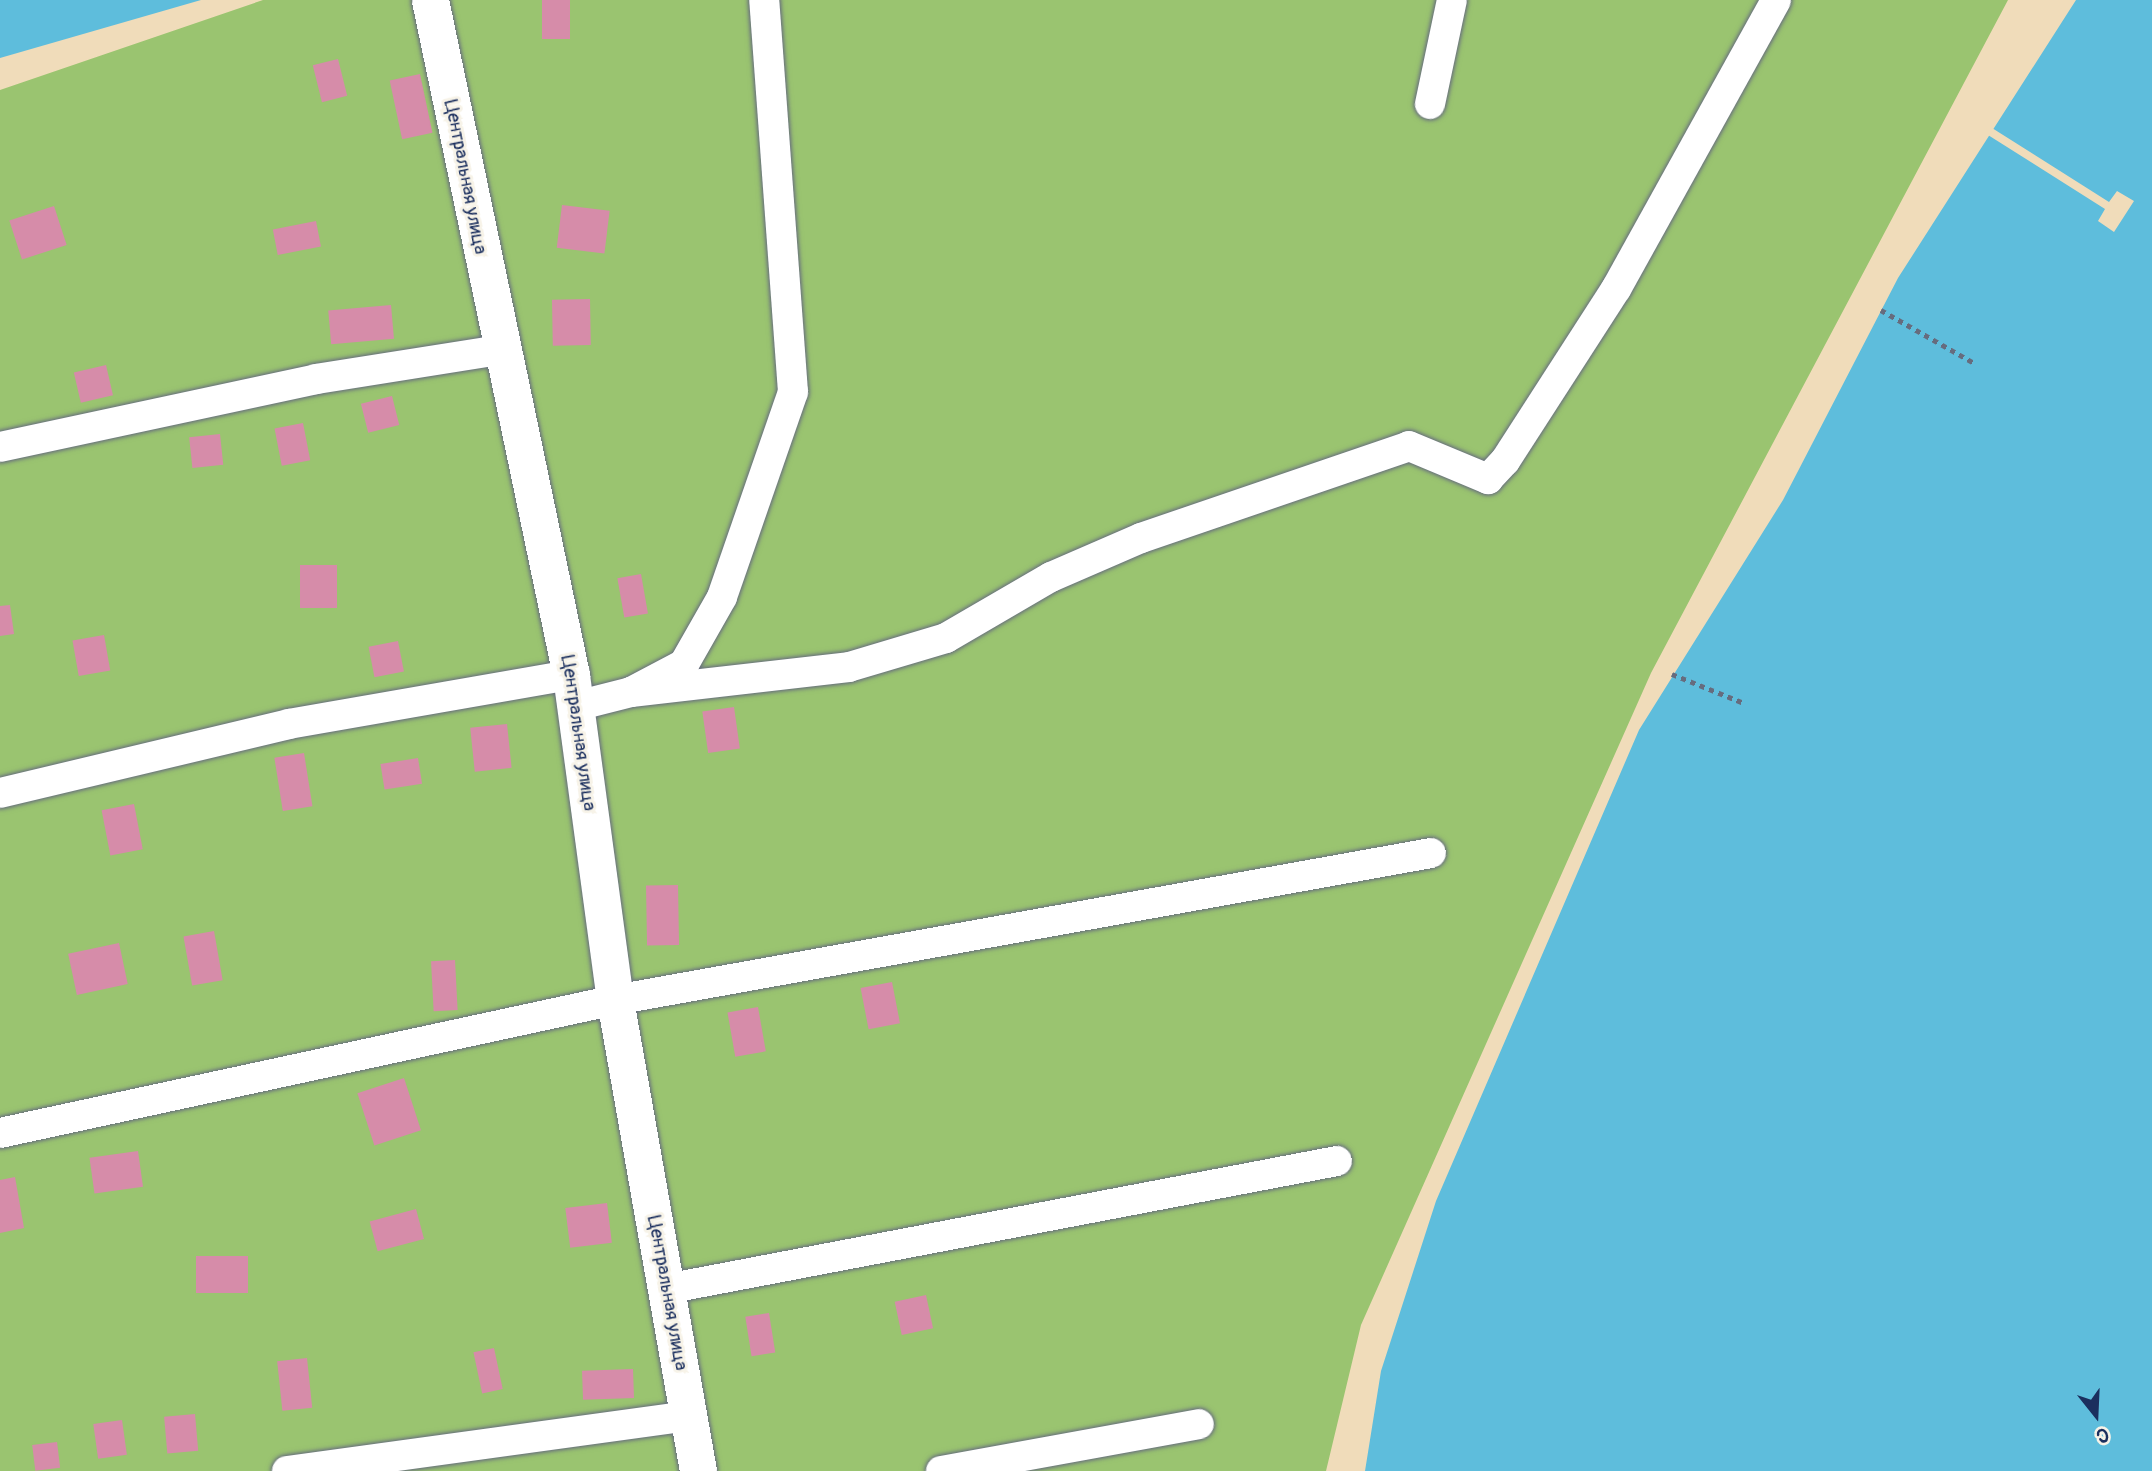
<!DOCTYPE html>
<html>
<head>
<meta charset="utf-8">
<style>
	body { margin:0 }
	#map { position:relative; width:2152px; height:1471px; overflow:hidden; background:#f0dcba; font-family:Pangolin,sans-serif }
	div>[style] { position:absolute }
	.green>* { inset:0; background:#9ac470 }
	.water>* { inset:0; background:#5ebddc }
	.pier>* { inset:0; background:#f0dcba }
	.building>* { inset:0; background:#d68ca9; transform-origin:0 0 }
	.path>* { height:4.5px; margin-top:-2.25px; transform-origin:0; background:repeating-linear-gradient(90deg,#666c7e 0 5px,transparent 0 10px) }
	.roads { filter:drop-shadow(0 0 2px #666c7e) drop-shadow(0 0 2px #666c7e) }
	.minor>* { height:30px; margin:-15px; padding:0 15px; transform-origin:15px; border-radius:15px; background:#fff }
	.tertiary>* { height:37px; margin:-18.5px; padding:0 18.5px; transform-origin:18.5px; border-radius:18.5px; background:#fff }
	span { translate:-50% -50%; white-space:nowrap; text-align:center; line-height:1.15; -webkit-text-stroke:6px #f7f3e8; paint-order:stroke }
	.street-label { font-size:19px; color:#1b2f5e }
	.north { position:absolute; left:2061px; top:1380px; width:70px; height:70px; -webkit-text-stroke:5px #f7f3e8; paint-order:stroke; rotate:162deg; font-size:19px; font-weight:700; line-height:28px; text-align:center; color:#1b2f5e }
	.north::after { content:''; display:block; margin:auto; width:24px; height:32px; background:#1b2f5e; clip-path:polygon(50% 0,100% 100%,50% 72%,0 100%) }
</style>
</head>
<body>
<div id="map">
	<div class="green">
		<div style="clip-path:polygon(263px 0,2008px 0,1651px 673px,1361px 1325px,1326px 1471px,0 1471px,0 90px)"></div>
	</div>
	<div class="water">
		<div style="clip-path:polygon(0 0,201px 0,0 58px)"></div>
		<div style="clip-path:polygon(2076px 0,2152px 0,2152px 1471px,1365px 1471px,1381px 1371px,1436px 1201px,1639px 730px,1783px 500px,1898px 278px)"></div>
	</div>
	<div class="pier">
		<div style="clip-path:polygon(1992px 128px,2109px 202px,2117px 191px,2134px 201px,2114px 232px,2098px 221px,2105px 209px,1988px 135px)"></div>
	</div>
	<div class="building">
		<div style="left:542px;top:0;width:28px;height:39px"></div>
		<div style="left:338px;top:59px;width:38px;height:26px;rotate:76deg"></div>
		<div style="left:420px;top:74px;width:60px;height:31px;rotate:78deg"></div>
		<div style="left:562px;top:205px;width:48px;height:43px;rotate:7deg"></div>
		<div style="left:54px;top:206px;width:41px;height:47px;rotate:72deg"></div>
		<div style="left:316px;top:221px;width:26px;height:44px;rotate:79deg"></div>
		<div style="left:590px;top:299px;width:46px;height:38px;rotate:89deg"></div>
		<div style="left:391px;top:305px;width:34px;height:63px;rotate:85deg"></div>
		<div style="left:106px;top:365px;width:31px;height:33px;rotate:77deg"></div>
		<div style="left:392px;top:396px;width:30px;height:32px;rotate:76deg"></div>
		<div style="left:303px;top:423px;width:38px;height:29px;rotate:79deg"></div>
		<div style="left:220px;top:434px;width:31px;height:31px;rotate:84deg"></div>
		<div style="left:300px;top:565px;width:37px;height:43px"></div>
		<div style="left:641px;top:574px;width:40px;height:24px;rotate:80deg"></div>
		<div style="clip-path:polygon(10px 605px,14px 634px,0 636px,0 606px)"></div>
		<div style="left:104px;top:635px;width:36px;height:32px;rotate:80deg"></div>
		<div style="left:398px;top:641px;width:31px;height:30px;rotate:79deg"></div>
		<div style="left:734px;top:707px;width:42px;height:32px;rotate:82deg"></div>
		<div style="left:507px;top:724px;width:44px;height:37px;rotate:84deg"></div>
		<div style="left:304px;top:753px;width:54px;height:30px;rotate:81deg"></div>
		<div style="left:418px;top:758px;width:26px;height:38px;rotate:81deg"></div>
		<div style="left:134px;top:804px;width:46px;height:33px;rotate:79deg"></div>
		<div style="left:678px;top:885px;width:60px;height:32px;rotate:89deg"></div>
		<div style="left:214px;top:931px;width:50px;height:31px;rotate:80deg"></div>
		<div style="left:119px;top:943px;width:42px;height:52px;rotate:78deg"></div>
		<div style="left:455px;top:960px;width:50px;height:24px;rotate:87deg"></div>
		<div style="left:892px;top:982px;width:42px;height:32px;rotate:79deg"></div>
		<div style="left:758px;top:1007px;width:45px;height:31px;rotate:80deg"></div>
		<div style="left:404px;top:1078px;width:55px;height:49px;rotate:72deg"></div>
		<div style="left:138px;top:1151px;width:36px;height:49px;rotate:82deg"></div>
		<div style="clip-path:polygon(15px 1177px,24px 1228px,0 1233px,0 1180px)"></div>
		<div style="left:607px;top:1203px;width:40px;height:42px;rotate:83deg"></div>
		<div style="left:416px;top:1209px;width:31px;height:48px;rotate:75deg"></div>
		<div style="left:196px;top:1256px;width:52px;height:37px"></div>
		<div style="left:926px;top:1295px;width:34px;height:32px;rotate:78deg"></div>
		<div style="left:769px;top:1313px;width:40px;height:24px;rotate:81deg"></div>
		<div style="left:494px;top:1348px;width:42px;height:21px;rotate:78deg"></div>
		<div style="left:307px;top:1358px;width:50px;height:30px;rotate:84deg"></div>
		<div style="left:633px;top:1369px;width:29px;height:51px;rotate:88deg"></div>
		<div style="left:195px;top:1414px;width:37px;height:31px;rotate:85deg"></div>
		<div style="left:122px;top:1420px;width:35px;height:29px;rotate:82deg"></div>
		<div style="left:57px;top:1442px;width:26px;height:25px;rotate:83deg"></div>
	</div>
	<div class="path">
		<div style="left:1881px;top:310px;width:109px;rotate:29.6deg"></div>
		<div style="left:1672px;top:674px;width:78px;rotate:21.9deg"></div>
	</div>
	<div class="roads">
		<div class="minor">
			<div style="left:1430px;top:104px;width:106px;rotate:-78.1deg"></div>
			<div style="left:0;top:447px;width:323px;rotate:-12.1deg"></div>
			<div style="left:316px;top:379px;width:185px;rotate:-9deg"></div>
			<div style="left:631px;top:692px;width:219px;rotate:-6.5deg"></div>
			<div style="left:849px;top:667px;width:101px;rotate:-16.6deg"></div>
			<div style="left:946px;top:638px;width:121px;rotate:-30.2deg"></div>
			<div style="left:1051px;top:577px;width:98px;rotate:-23.4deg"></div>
			<div style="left:1141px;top:538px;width:283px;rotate:-18.9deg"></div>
			<div style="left:1409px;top:446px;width:86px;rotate:22.7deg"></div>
			<div style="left:1488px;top:479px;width:25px;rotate:-47deg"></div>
			<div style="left:1505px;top:461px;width:205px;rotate:-57.2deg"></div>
			<div style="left:1616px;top:289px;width:330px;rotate:-61deg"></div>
			<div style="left:576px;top:706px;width:57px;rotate:-14.3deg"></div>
			<div style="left:631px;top:692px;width:60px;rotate:-27.8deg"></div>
			<div style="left:684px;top:664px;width:77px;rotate:-60.4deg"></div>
			<div style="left:722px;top:597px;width:217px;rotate:-70.9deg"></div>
			<div style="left:793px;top:392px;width:393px;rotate:-94.2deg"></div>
			<div style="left:0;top:793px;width:297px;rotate:-13.4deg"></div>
			<div style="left:289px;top:724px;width:286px;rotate:-9.9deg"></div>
			<div style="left:0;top:1133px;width:629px;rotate:-12.2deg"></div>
			<div style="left:615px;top:1000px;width:829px;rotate:-10.21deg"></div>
			<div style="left:666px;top:1289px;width:683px;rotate:-10.8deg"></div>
			<div style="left:287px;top:1471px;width:406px;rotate:-7.8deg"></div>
			<div style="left:941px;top:1471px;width:262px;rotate:-10.3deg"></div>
		</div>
		<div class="tertiary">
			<div style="left:430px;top:0;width:690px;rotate:78.2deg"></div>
			<div style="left:571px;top:675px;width:328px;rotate:82.3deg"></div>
			<div style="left:615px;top:1000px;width:478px;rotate:80deg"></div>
		</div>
	</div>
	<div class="street-label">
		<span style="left:465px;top:177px;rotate:79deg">Центральная улица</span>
		<span style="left:578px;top:733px;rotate:82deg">Центральная улица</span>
		<span style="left:667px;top:1293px;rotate:80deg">Центральная улица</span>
	</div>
	<div class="north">С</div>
</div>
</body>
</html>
